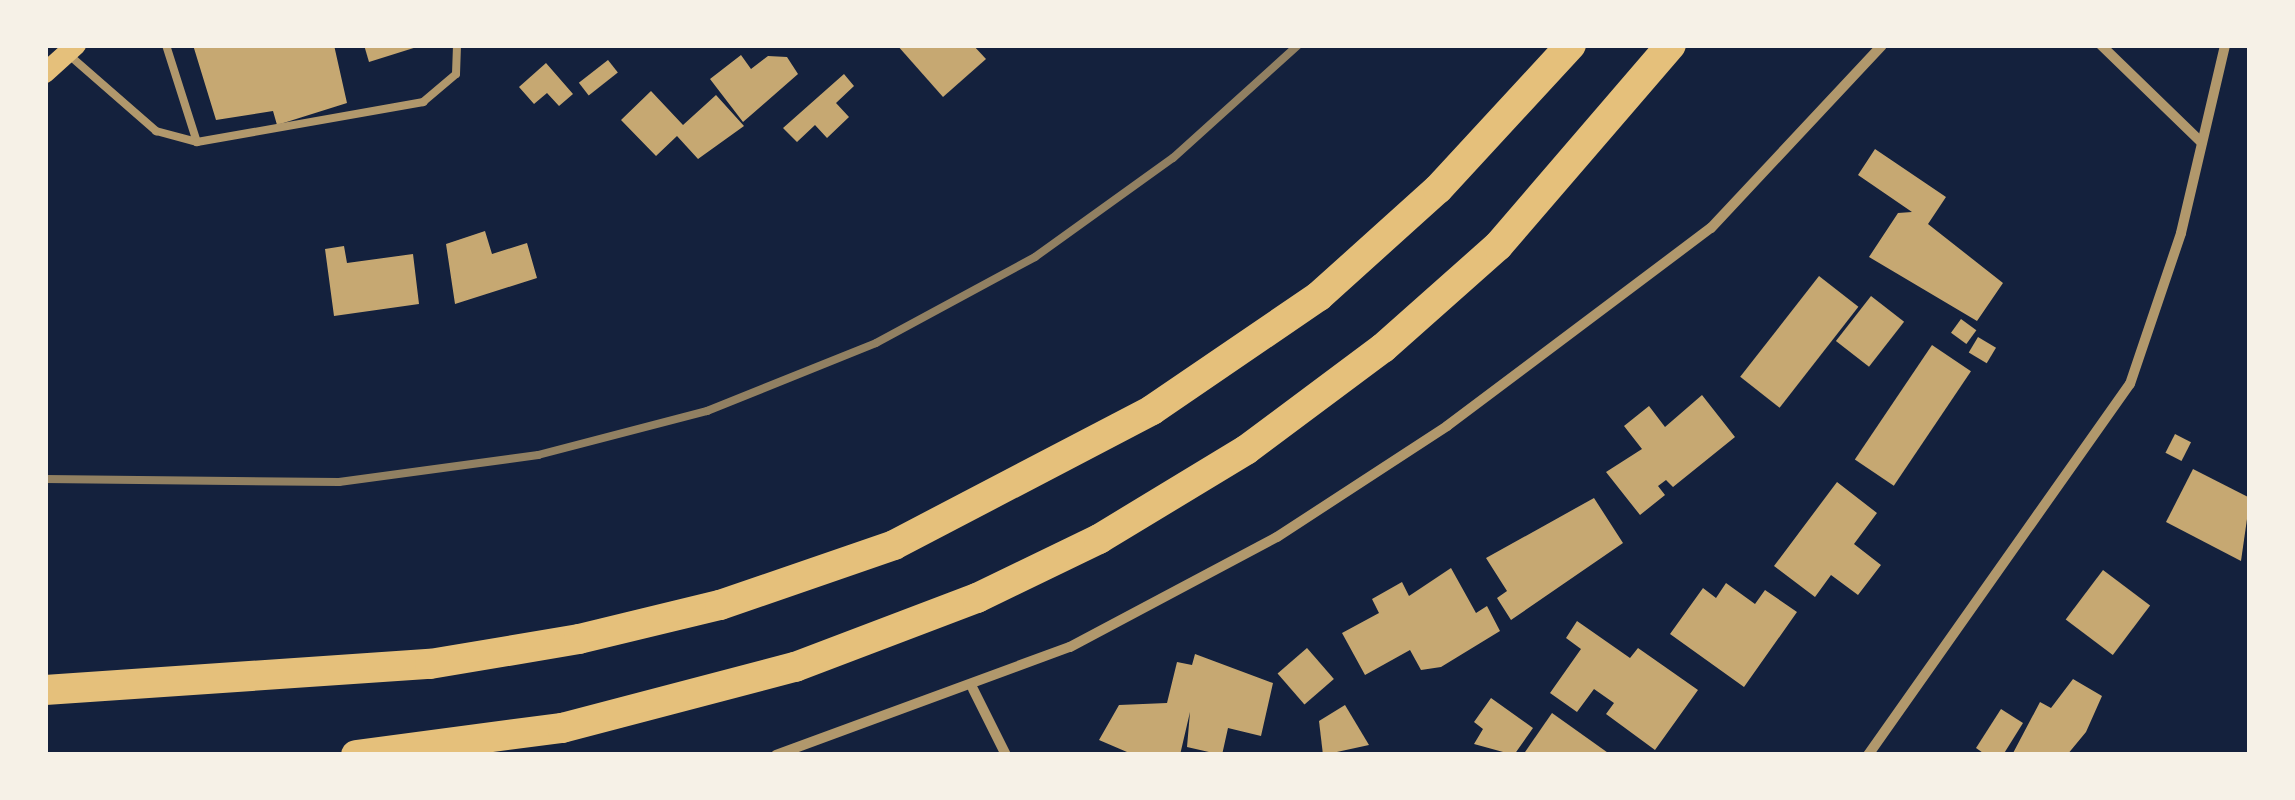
<!DOCTYPE html>
<html>
<head>
<meta charset="utf-8">
<style>
	body { margin:0 }
	#map { position:relative; width:2295px; height:800px; overflow:hidden; background:#14213d; font-family:"Source Sans 3",sans-serif }
	div>[style] { position:absolute }
	.building>* { inset:0; background:#c6a872; transform-origin:0 0 }
	.service>* { height:8px; margin:-4px; padding:0 4px; transform-origin:4px; border-radius:4px; background:#b1986c }
	.minor>* { height:10px; margin:-5px; padding:0 5px; transform-origin:5px; border-radius:5px; background:#b1986c }
	.secondary>* { height:20px; margin:-10px; padding:0 10px; transform-origin:10px; border-radius:10px; background:#e5c07b }
	.motorway>* { height:30px; margin:-15px; padding:0 15px; transform-origin:15px; border-radius:15px; background:#e5c07b }
	.rail>* { height:8px; margin:-4px; padding:0 4px; transform-origin:4px; border-radius:4px; background:#918062 }
	span { translate:-50% -50%; white-space:nowrap; text-align:center; line-height:1.15; -webkit-text-stroke:8px #f6f1e7; paint-order:stroke }
	.frame { position:absolute; inset:0; border:48px solid #f6f1e7; pointer-events:none }
</style>
</head>
<body>
<div id="map">
	<div class="building">
		<div style="clip-path:polygon(193px 45px,334px 45px,347px 103px,277px 125px,273px 111px,216px 120px)"></div>
		<div style="clip-path:polygon(364px 45px,419px 45px,420px 46px,369px 62px)"></div>
		<div style="clip-path:polygon(897px 45px,973px 45px,986px 59px,943px 97px)"></div>
		<div style="clip-path:polygon(741px 55px,751px 69px,768px 56px,787px 57px,798px 74px,743px 122px,710px 79px)"></div>
		<div style="left:608px;top:60px;width:16px;height:37px;rotate:52deg"></div>
		<div style="clip-path:polygon(546px 63px,573px 94px,559px 106px,547px 93px,534px 104px,519px 87px)"></div>
		<div style="clip-path:polygon(844px 74px,854px 86px,836px 103px,849px 117px,827px 138px,815px 125px,797px 142px,783px 128px)"></div>
		<div style="clip-path:polygon(651px 91px,683px 125px,716px 95px,744px 126px,698px 159px,677px 136px,656px 156px,621px 120px)"></div>
		<div style="clip-path:polygon(1875px 149px,1946px 197px,1928px 224px,2003px 283px,1977px 321px,1869px 257px,1898px 213px,1912px 212px,1858px 175px)"></div>
		<div style="clip-path:polygon(485px 231px,492px 254px,527px 243px,537px 278px,455px 304px,446px 244px)"></div>
		<div style="clip-path:polygon(344px 246px,347px 263px,413px 254px,419px 304px,334px 316px,325px 249px)"></div>
		<div style="left:1819px;top:276px;width:50px;height:128px;rotate:38deg"></div>
		<div style="left:1871px;top:296px;width:42px;height:57px;rotate:38deg"></div>
		<div style="left:1961px;top:319px;width:19px;height:17px;rotate:36deg"></div>
		<div style="left:1978px;top:337px;width:21px;height:18px;rotate:31deg"></div>
		<div style="left:1932px;top:345px;width:47px;height:138px;rotate:34deg"></div>
		<div style="clip-path:polygon(1702px 395px,1735px 437px,1673px 487px,1666px 480px,1658px 486px,1665px 495px,1640px 515px,1606px 472px,1642px 449px,1624px 426px,1649px 406px,1665px 427px)"></div>
		<div style="left:2175px;top:434px;width:18px;height:21px;rotate:27deg"></div>
		<div style="clip-path:polygon(2193px 469px,2250px 498px,2241px 561px,2166px 522px)"></div>
		<div style="clip-path:polygon(1837px 482px,1877px 513px,1854px 544px,1881px 565px,1858px 595px,1831px 575px,1815px 597px,1774px 566px)"></div>
		<div style="clip-path:polygon(1594px 498px,1623px 543px,1511px 620px,1497px 598px,1507px 591px,1486px 558px)"></div>
		<div style="clip-path:polygon(1451px 568px,1476px 613px,1487px 606px,1500px 631px,1441px 667px,1421px 670px,1410px 650px,1365px 675px,1342px 633px,1379px 613px,1372px 599px,1402px 582px,1409px 596px)"></div>
		<div style="left:2103px;top:570px;width:59px;height:62px;rotate:37deg"></div>
		<div style="clip-path:polygon(1726px 583px,1755px 604px,1765px 590px,1797px 612px,1744px 687px,1670px 634px,1703px 588px,1716px 598px)"></div>
		<div style="clip-path:polygon(1577px 621px,1630px 658px,1638px 648px,1698px 690px,1655px 750px,1606px 714px,1614px 703px,1594px 689px,1577px 712px,1550px 693px,1581px 649px,1566px 638px)"></div>
		<div style="left:1307px;top:648px;width:41px;height:39px;rotate:49deg"></div>
		<div style="clip-path:polygon(1195px 654px,1273px 683px,1261px 736px,1228px 728px,1222px 755px,1187px 747px,1190px 712px,1180px 755px,1134px 755px,1099px 740px,1119px 705px,1167px 703px,1177px 662px,1192px 665px)"></div>
		<div style="clip-path:polygon(2073px 679px,2102px 696px,2086px 732px,2067px 755px,2012px 755px,2040px 702px,2051px 708px)"></div>
		<div style="clip-path:polygon(1491px 698px,1533px 728px,1514px 755px,1474px 744px,1483px 729px,1474px 722px)"></div>
		<div style="clip-path:polygon(1345px 705px,1369px 745px,1323px 755px,1319px 721px)"></div>
		<div style="clip-path:polygon(2001px 709px,2023px 723px,2003px 755px,1986px 755px,1976px 748px)"></div>
		<div style="clip-path:polygon(1552px 713px,1611px 755px,1523px 755px)"></div>
	</div>
	<div class="service">
		<div style="left:166px;top:45px;width:102px;rotate:72.3deg"></div>
		<div style="left:69px;top:55px;width:116px;rotate:41.1deg"></div>
		<div style="left:156px;top:131px;width:42px;rotate:15deg"></div>
		<div style="left:197px;top:142px;width:230px;rotate:-10deg"></div>
		<div style="left:423px;top:102px;width:43px;rotate:-40.3deg"></div>
		<div style="left:456px;top:74px;width:29px;rotate:-88deg"></div>
	</div>
	<div class="minor">
		<div style="left:2101px;top:45px;width:139px;rotate:44.1deg"></div>
		<div style="left:973px;top:689px;width:74px;rotate:63.4deg"></div>
		<div style="left:776px;top:755px;width:313px;rotate:-20.2deg"></div>
		<div style="left:1070px;top:647px;width:234px;rotate:-28deg"></div>
		<div style="left:1277px;top:537px;width:203px;rotate:-33.1deg"></div>
		<div style="left:1447px;top:426px;width:330px;rotate:-36.9deg"></div>
		<div style="left:1711px;top:228px;width:250px;rotate:-46.9deg"></div>
		<div style="left:1868px;top:755px;width:454px;rotate:-54.8deg"></div>
		<div style="left:2130px;top:384px;width:159px;rotate:-71.3deg"></div>
		<div style="left:2181px;top:233px;width:193px;rotate:-76.8deg"></div>
	</div>
	<div class="secondary">
		<div style="left:45px;top:73px;width:42px;rotate:-42.1deg"></div>
	</div>
	<div class="motorway">
		<div style="left:45px;top:690px;width:386px;rotate:-3.9deg"></div>
		<div style="left:430px;top:664px;width:151px;rotate:-9.5deg"></div>
		<div style="left:579px;top:639px;width:145px;rotate:-13.6deg"></div>
		<div style="left:720px;top:605px;width:184px;rotate:-19deg"></div>
		<div style="left:894px;top:545px;width:291px;rotate:-27.6deg"></div>
		<div style="left:1152px;top:410px;width:202px;rotate:-34.3deg"></div>
		<div style="left:1319px;top:296px;width:160px;rotate:-42deg"></div>
		<div style="left:1438px;top:189px;width:196px;rotate:-47.3deg"></div>
		<div style="left:356px;top:755px;width:208px;rotate:-7.5deg"></div>
		<div style="left:562px;top:728px;width:241px;rotate:-14.7deg"></div>
		<div style="left:795px;top:667px;width:195px;rotate:-20.8deg"></div>
		<div style="left:977px;top:598px;width:136px;rotate:-25.8deg"></div>
		<div style="left:1099px;top:539px;width:172px;rotate:-31.2deg"></div>
		<div style="left:1246px;top:450px;width:171px;rotate:-36.7deg"></div>
		<div style="left:1383px;top:348px;width:154px;rotate:-41.6deg"></div>
		<div style="left:1498px;top:246px;width:265px;rotate:-49.3deg"></div>
	</div>
	<div class="rail">
		<div style="left:45px;top:479px;width:294px;rotate:0.6deg"></div>
		<div style="left:339px;top:482px;width:201px;rotate:-7.7deg"></div>
		<div style="left:538px;top:455px;width:175px;rotate:-14.6deg"></div>
		<div style="left:707px;top:411px;width:182px;rotate:-21.9deg"></div>
		<div style="left:876px;top:343px;width:181px;rotate:-28.4deg"></div>
		<div style="left:1035px;top:257px;width:170px;rotate:-35.7deg"></div>
		<div style="left:1173px;top:158px;width:169px;rotate:-42.1deg"></div>
	</div>
	<div class="frame"></div>
</div>
</body>
</html>
